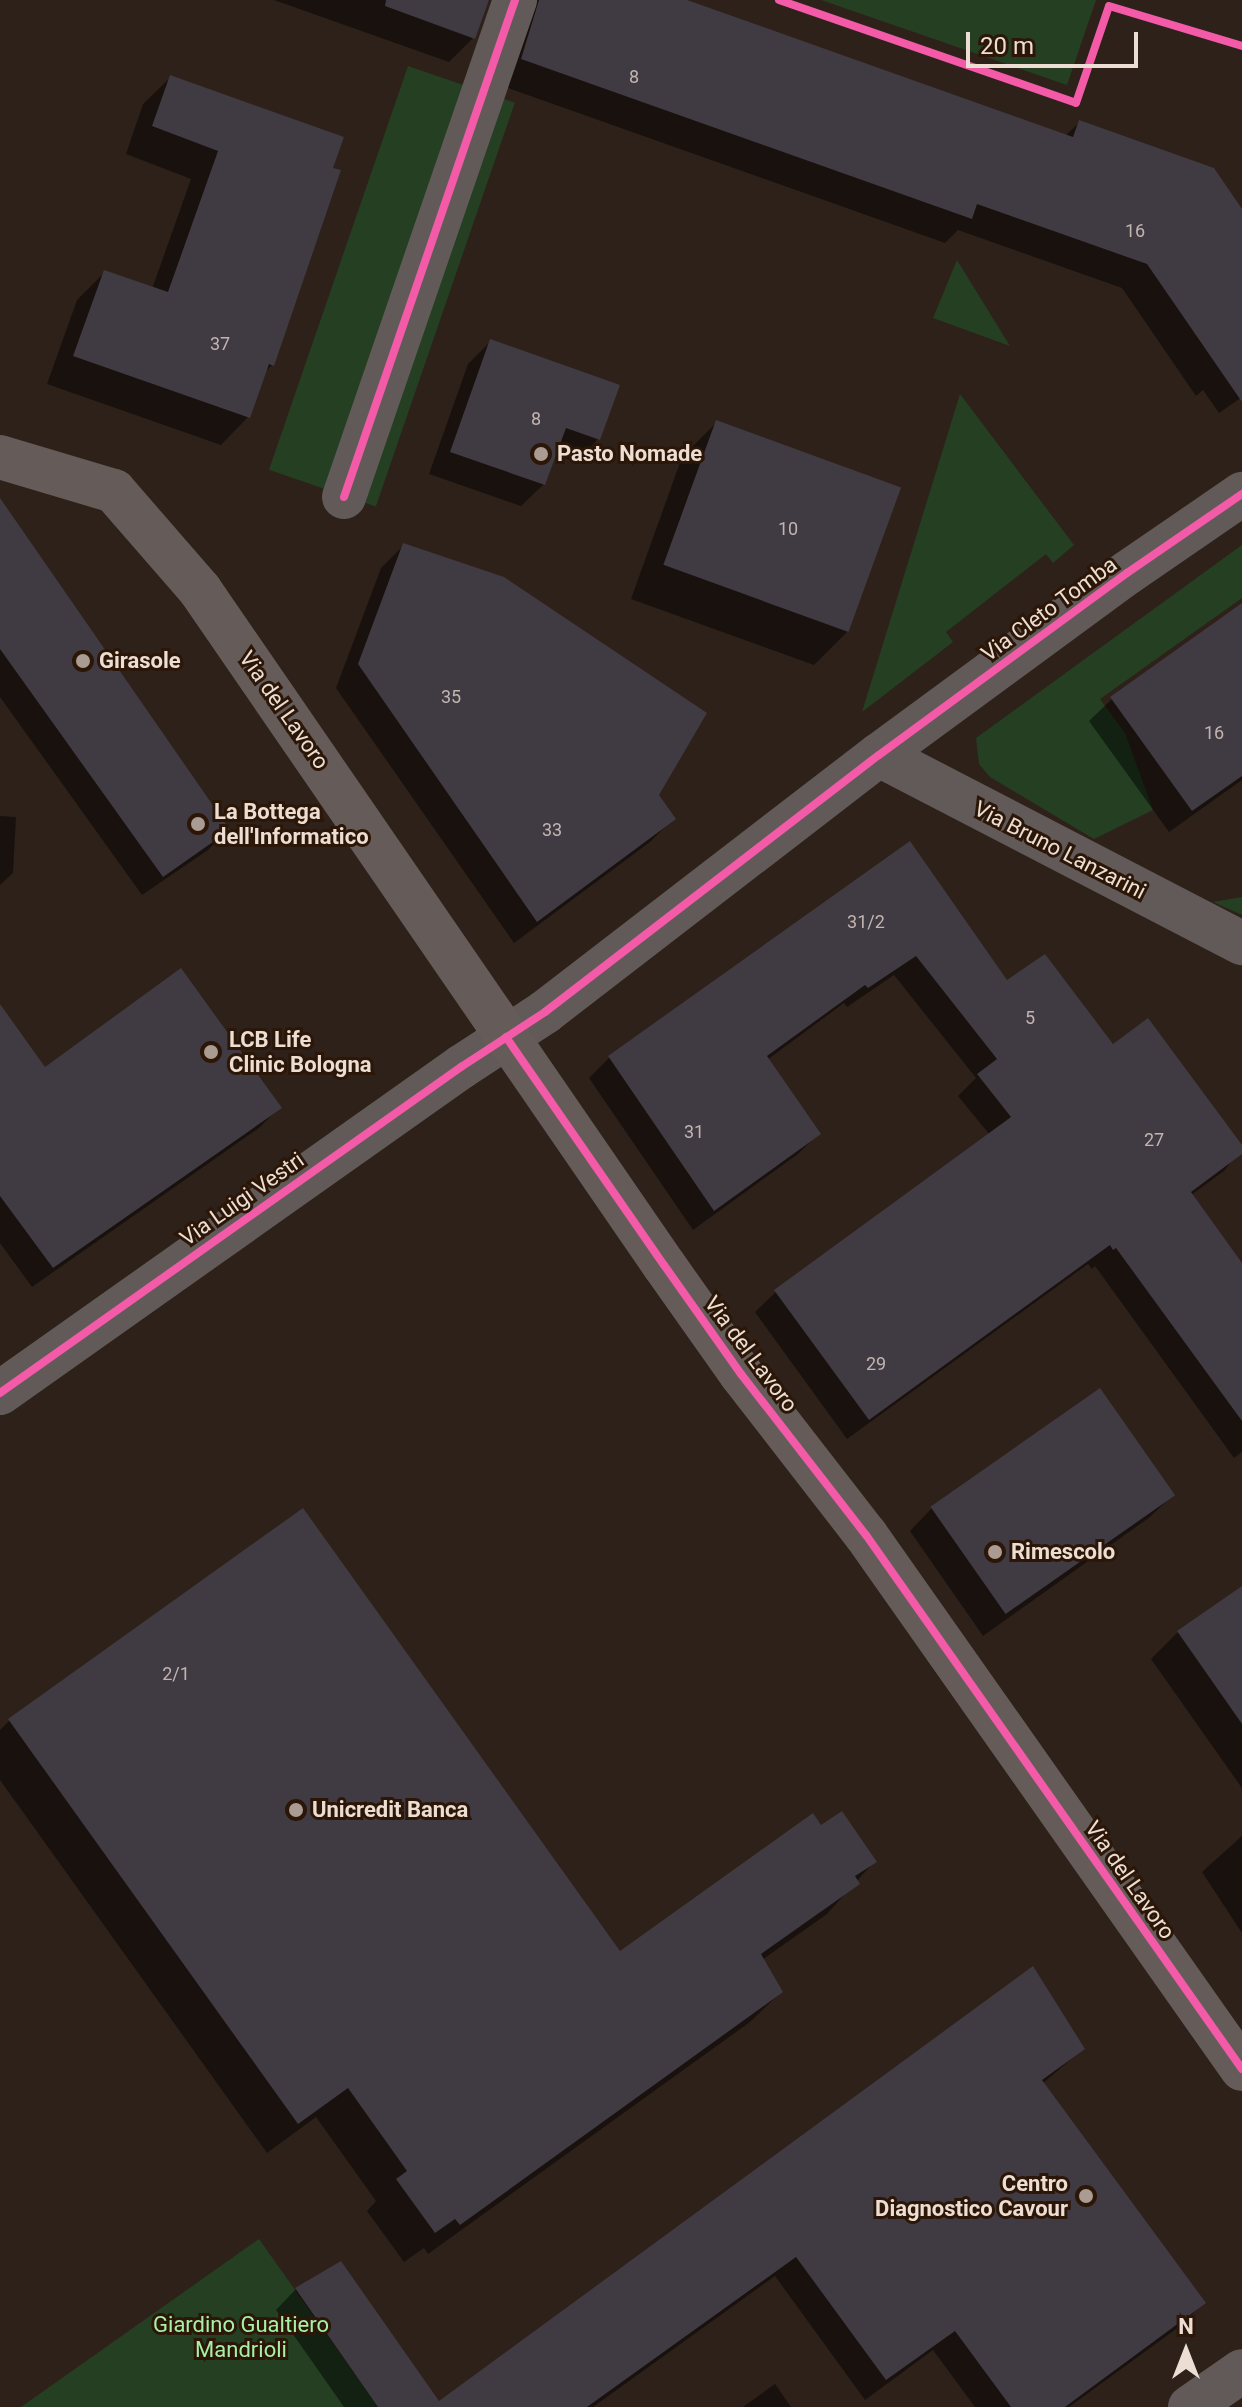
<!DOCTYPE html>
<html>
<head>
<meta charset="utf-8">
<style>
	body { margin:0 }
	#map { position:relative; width:1242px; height:2407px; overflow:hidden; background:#2e2119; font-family:Roboto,sans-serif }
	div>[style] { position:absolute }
	.green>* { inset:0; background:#253f23; transform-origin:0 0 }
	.shadow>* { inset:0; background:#0007 }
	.building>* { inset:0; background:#403a42; transform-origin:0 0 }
	.street>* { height:44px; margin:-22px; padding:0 22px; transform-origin:22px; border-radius:22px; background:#615a58 }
	.secondary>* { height:44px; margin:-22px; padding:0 22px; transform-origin:22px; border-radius:22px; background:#655c59 }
	.cycleway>* { height:8px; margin:-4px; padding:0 4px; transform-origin:4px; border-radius:4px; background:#f35aa7 }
	.dots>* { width:22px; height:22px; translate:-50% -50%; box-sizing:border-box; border:4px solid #2b1607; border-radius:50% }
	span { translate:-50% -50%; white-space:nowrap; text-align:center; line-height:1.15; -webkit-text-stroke:6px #2b1607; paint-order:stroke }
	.number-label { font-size:18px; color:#c2b5b0 }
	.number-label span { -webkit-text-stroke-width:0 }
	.poi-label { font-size:22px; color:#edded4; font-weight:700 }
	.left { translate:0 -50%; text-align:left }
	.right { translate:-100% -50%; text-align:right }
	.street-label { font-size:22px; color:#edded4 }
	.park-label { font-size:22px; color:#a6f1a5 }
	.north { position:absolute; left:1146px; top:2311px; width:80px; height:80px; -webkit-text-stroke:6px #2b1607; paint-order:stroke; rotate:0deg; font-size:22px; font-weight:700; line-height:32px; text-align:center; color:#edded4 }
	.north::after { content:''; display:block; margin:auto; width:28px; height:36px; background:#edded4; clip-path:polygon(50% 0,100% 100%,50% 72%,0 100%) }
	.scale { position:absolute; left:966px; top:32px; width:172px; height:36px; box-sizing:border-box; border:4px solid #edded4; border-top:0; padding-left:10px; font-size:24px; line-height:28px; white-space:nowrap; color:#edded4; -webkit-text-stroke:6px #2b1607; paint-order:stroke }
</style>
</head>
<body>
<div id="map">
	<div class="green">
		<div style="clip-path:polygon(821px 0,1096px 0,1067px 85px)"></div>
		<div style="left:408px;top:66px;width:113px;height:427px;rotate:19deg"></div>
		<div style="clip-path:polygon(957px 260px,1010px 346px,933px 318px)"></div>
		<div style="clip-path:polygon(960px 394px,1074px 545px,1053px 563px,1046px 554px,946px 632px,953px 642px,862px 712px)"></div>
		<div style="clip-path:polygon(1242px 545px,1242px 598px,1100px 699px,1125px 733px,1153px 810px,1094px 839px,990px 777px,979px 764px,976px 738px)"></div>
		<div style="clip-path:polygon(1242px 897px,1242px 915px,1213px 902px)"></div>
		<div style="clip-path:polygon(259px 2239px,378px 2407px,21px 2407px)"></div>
	</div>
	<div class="shadow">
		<div style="clip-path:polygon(274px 0,681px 0,1065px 136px,1080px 122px,1242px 212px,1242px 397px,1219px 413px,1203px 390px,1196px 396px,1122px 288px,958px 230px,945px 243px,497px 84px,499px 1px,489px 0,474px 37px,449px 62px)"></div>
		<div style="clip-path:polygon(171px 77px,341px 138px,272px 365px,264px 373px,248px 417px,221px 445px,47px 384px,77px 300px,104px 273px,152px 289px,191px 179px,126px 154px,143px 104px)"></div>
		<div style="clip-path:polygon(491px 341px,598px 439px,576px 462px,554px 454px,544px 484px,521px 506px,429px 474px,468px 364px)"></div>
		<div style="clip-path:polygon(716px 423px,848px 631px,814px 665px,631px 599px,682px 457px)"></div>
		<div style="clip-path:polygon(0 526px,228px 830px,208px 850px,142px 895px,0 697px)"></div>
		<div style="clip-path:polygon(404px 545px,657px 796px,673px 819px,650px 842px,514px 943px,336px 688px,381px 568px)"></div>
		<div style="clip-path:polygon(1242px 639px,1242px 780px,1169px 832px,1089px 721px,1112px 699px)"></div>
		<div style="clip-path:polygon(0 816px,16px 817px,13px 873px,0 885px)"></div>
		<div style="clip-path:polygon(910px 844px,1006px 982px,1113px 1047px,1242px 1148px,1224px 1171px,1191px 1195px,1242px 1266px,1242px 1452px,1234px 1458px,1095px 1266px,1092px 1269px,1088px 1264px,847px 1439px,755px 1312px,776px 1292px,990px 1135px,958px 1096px,976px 1078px,894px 975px,847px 1007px,844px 1003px,767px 1060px,818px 1134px,798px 1154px,693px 1230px,589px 1078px,609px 1058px)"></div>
		<div style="clip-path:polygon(0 1007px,45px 1069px,279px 1108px,259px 1128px,32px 1287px,0 1243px)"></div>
		<div style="clip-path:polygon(1173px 1495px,1150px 1517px,983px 1636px,910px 1531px,932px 1508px)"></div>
		<div style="clip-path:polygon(1242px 1588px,1242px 1788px,1151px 1659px,1178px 1632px)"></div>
		<div style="clip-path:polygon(10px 1720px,619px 1954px,821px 1828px,874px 1862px,827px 1914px,762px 1960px,781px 1992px,750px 2022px,428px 2254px,424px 2248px,404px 2262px,367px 2211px,376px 2201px,316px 2117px,267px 2153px,0 1780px,0 1730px)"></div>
		<div style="clip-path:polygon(1242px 1836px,1242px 1933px,1202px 1872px)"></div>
		<div style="clip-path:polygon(1083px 2049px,1042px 2084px,1203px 2303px,1183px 2324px,1069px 2407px,975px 2407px,933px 2350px,865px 2400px,775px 2276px,593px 2407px,344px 2407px,276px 2310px,296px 2289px,438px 2404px)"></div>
		<div style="clip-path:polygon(775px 2384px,791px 2407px,743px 2407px)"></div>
	</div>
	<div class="building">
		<div style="clip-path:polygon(386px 0,489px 0,475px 39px,385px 6px)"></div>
		<div style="clip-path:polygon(539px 0,687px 0,1073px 137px,1079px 120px,1214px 168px,1242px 209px,1242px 402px,1147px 264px,977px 204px,972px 219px,521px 59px)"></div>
		<div style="clip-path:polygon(170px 75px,344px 137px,333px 168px,341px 170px,274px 366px,269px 364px,250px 418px,73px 356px,104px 270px,168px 292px,218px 151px,152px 126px)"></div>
		<div style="clip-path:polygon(490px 339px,620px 385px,600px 440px,566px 428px,545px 485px,450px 452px)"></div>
		<div style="left:716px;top:420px;width:197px;height:154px;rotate:20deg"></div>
		<div style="clip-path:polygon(0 498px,230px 830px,163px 877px,0 649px)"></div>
		<div style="clip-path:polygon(403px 543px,504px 577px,707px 713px,659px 795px,676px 819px,537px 922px,358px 664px)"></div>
		<div style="clip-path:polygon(1242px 603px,1242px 776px,1192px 811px,1110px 697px)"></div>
		<div style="clip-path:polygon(910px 841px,1007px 980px,1045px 954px,1113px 1044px,1148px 1018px,1242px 1145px,1242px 1154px,1191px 1192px,1242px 1263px,1242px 1421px,1116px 1248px,1113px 1250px,1110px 1245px,869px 1420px,774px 1290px,1011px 1117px,977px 1074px,997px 1059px,916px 956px,868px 988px,865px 985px,767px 1056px,821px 1134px,714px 1211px,608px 1056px)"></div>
		<div style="clip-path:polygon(181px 968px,282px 1108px,53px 1268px,0 1196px,0 1004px,45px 1067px)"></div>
		<div style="left:1100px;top:1388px;width:131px;height:207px;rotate:55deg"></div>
		<div style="clip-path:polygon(303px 1508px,620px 1951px,813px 1813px,821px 1825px,842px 1811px,877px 1862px,855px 1876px,860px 1884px,761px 1954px,783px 1992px,460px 2225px,455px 2219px,435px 2233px,396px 2179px,407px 2171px,348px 2088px,298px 2124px,8px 1719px)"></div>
		<div style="clip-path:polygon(1242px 1586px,1242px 1724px,1177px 1631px)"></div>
		<div style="clip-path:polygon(1033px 1966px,1085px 2049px,1042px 2080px,1206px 2303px,1065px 2407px,1011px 2407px,955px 2331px,886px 2380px,796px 2257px,587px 2407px,378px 2407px,295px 2288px,341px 2261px,439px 2401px)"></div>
	</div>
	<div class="street">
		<div style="left:344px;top:497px;width:526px;rotate:-71.01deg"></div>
		<div style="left:879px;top:755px;width:409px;rotate:27.4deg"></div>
		<div style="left:0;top:1393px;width:565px;rotate:-35.27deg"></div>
		<div style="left:461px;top:1067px;width:100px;rotate:-33.2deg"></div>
		<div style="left:545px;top:1012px;width:421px;rotate:-37.6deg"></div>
		<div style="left:879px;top:755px;width:308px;rotate:-36.3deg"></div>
		<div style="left:1127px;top:573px;width:140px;rotate:-34.5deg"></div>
		<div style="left:1190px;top:2407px;width:63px;rotate:-34.7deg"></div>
	</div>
	<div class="secondary">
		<div style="left:0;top:457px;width:119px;rotate:16.6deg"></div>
		<div style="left:114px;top:491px;width:131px;rotate:49deg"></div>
		<div style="left:200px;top:590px;width:819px;rotate:55.5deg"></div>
		<div style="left:664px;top:1265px;width:133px;rotate:54.8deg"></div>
		<div style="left:741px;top:1374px;width:204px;rotate:52.2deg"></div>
		<div style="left:866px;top:1535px;width:653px;rotate:54.85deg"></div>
	</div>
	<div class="cycleway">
		<div style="left:779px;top:0;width:314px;rotate:19.1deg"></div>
		<div style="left:1076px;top:103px;width:102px;rotate:-71.2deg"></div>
		<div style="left:1109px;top:6px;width:139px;rotate:16.7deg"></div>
		<div style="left:344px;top:497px;width:526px;rotate:-71.01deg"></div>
		<div style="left:506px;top:1037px;width:277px;rotate:55.3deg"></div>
		<div style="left:664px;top:1265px;width:133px;rotate:54.8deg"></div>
		<div style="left:741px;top:1374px;width:204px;rotate:52.2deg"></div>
		<div style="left:866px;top:1535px;width:653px;rotate:54.85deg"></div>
		<div style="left:0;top:1393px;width:565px;rotate:-35.27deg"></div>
		<div style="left:461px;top:1067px;width:100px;rotate:-33.2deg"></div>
		<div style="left:545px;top:1012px;width:421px;rotate:-37.6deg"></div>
		<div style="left:879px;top:755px;width:308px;rotate:-36.3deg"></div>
		<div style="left:1127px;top:573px;width:140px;rotate:-34.5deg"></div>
	</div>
	<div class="dots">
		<div style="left:541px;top:454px;background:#aa9c93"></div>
		<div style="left:83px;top:661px;background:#aa9c93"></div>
		<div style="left:198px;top:824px;background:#aa9c93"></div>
		<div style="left:211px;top:1052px;background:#aa9c93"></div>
		<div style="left:995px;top:1552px;background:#aa9c93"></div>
		<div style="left:296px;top:1810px;background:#aa9c93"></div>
		<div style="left:1086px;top:2196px;background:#aa9c93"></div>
	</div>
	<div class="number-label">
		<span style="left:634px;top:77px">8</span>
		<span style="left:1135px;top:231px">16</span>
		<span style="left:220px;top:344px">37</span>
		<span style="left:536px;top:419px">8</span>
		<span style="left:788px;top:529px">10</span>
		<span style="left:451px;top:697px">35</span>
		<span style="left:1214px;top:733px">16</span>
		<span style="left:552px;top:830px">33</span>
		<span style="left:866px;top:922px">31/2</span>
		<span style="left:1030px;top:1018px">5</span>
		<span style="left:694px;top:1132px">31</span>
		<span style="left:1154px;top:1140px">27</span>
		<span style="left:876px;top:1364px">29</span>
		<span style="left:176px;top:1674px">2/1</span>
	</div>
	<div class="poi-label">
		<span class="left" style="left:557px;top:454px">Pasto Nomade</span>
		<span class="left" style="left:99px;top:661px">Girasole</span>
		<span class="left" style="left:214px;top:824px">La Bottega<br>dell'Informatico</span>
		<span class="left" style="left:229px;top:1052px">LCB Life<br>Clinic Bologna</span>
		<span class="left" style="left:1011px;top:1552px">Rimescolo</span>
		<span class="left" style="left:312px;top:1810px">Unicredit Banca</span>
		<span class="right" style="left:1068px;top:2196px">Centro<br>Diagnostico Cavour</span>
	</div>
	<div class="street-label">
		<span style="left:1049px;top:609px;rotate:-36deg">Via Cleto Tomba</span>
		<span style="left:284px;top:710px;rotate:55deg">Via del Lavoro</span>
		<span style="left:1060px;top:850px;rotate:27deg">Via Bruno Lanzarini</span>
		<span style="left:242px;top:1199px;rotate:-35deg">Via Luigi Vestri</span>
		<span style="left:751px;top:1354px;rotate:53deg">Via del Lavoro</span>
		<span style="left:1130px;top:1880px;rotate:55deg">Via del Lavoro</span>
	</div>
	<div class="park-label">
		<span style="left:241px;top:2337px">Giardino Gualtiero<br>Mandrioli</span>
	</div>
	<div class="north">N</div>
	<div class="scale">20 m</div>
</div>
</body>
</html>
